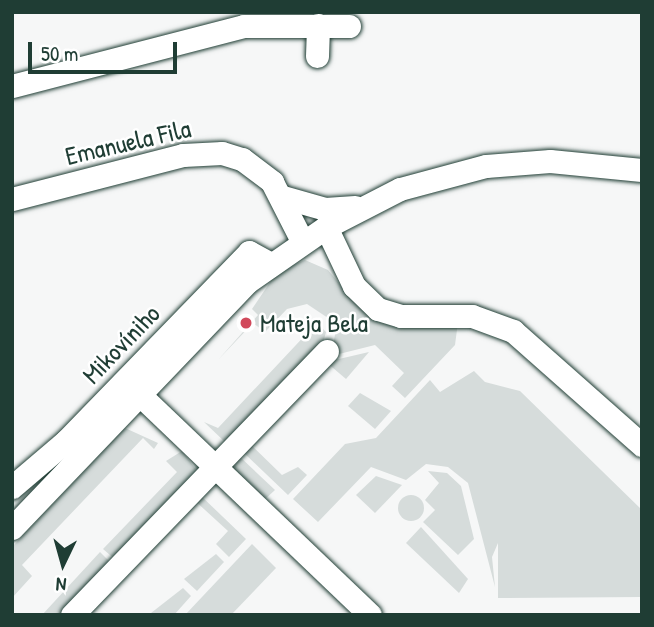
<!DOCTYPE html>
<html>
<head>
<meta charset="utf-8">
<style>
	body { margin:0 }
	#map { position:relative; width:654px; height:627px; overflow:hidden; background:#f6f7f7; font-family:"Patrick Hand",sans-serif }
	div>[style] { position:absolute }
	.green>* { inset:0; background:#d6dcdb }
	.round { border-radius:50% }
	.roads { filter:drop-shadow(0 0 2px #1f3d34) drop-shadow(0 0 2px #1f3d34) }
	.minor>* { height:23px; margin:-11.5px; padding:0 11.5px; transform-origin:11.5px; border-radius:11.5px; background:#fff }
	.dots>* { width:19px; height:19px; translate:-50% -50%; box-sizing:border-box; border:4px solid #fff; border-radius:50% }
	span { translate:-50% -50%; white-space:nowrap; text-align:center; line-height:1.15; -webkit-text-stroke:5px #fff; paint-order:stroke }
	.street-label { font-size:26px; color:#1f3d34 }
	.poi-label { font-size:26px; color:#1f3d34 }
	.left { translate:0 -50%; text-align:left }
	.frame { position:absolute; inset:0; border:14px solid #1f3d34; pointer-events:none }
	.north { position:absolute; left:28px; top:529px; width:70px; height:70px; -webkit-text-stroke:5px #fff; paint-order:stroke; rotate:185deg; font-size:19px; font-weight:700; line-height:28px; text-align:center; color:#1f3d34 }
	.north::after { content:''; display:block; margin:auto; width:24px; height:32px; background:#1f3d34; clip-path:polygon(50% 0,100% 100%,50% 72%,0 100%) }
	.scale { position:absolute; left:28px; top:42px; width:149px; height:32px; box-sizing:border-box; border:4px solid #1f3d34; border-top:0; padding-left:9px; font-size:21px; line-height:24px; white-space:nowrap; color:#1f3d34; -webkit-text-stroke:5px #fff; paint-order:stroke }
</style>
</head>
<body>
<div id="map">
	<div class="green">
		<div style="clip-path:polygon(305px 260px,328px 270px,351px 298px,458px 322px,455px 345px,405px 398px,392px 386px,404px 373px,375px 345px,331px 356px,337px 324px,307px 304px,287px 309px,265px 332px,253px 323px,218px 360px,258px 315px,252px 309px,277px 272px)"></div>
		<div style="clip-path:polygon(314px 320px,326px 332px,322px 347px,225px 442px,204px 422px,218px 428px,310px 330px,300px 321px)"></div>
		<div style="clip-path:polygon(369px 352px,346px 379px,326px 362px)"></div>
		<div style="clip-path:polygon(474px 371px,485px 382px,520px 391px,642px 510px,642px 597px,498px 598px,498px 543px,492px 557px,495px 587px,468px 483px,448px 467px,426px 464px,406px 480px,371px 467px,318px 522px,293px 499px,345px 444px,376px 438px,430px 380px,440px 392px)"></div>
		<div style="clip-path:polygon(360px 393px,391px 411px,375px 429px,348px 406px)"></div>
		<div style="clip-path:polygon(125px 428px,158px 443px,154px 449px,143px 438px,22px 565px,32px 576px,12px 598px,12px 547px)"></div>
		<div style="clip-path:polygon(249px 443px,282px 475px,298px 467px,307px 475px,288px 495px,242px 451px)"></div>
		<div style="clip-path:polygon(182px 451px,197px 471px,117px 561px,103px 549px,177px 472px,166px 461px)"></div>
		<div style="clip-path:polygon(238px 455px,275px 490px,263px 501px,234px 470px)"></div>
		<div style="clip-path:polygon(428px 471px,447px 473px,461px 486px,474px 539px,458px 555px,423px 522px,435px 510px,425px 500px,439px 483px)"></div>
		<div style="clip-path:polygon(376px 476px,402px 485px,375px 513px,356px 495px)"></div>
		<div style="clip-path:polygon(198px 493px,246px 539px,229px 557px,216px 544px,228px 531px,193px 499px)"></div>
		<div class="round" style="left:398px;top:495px;width:26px;height:26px"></div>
		<div style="clip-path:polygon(421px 527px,468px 579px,459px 593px,406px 543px)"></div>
		<div style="clip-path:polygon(252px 544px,276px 568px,231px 615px,185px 615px)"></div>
		<div style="clip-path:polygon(100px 552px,113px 565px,66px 615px,42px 615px)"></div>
		<div style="clip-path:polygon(216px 554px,224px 562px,197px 591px,184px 579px)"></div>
		<div style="clip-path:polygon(183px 588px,191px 596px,174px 615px,151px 613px)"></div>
	</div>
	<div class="roads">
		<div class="minor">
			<div style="left:317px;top:56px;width:31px;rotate:-88deg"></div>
			<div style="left:12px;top:86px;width:240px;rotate:-14.5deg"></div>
			<div style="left:244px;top:26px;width:105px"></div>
			<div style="left:283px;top:197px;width:44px;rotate:15.9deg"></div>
			<div style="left:325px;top:209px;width:30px;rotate:-4deg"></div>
			<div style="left:12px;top:199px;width:177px;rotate:-14.4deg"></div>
			<div style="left:183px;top:155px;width:39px;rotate:-3deg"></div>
			<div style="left:222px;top:153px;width:21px;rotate:17deg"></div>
			<div style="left:242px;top:159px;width:38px;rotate:37deg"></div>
			<div style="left:272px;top:182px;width:66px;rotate:63deg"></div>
			<div style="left:326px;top:227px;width:65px;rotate:64.6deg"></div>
			<div style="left:354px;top:286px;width:33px;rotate:44deg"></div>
			<div style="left:378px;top:309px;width:24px;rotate:17deg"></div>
			<div style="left:401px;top:316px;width:71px"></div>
			<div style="left:472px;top:316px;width:44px;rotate:20.1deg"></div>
			<div style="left:513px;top:331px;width:172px;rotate:41.5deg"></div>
			<div style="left:140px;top:395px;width:318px;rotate:43.7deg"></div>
			<div style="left:12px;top:487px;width:71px;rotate:-40.4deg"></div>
			<div style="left:66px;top:441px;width:263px;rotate:-45.9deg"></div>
			<div style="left:249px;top:252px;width:23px;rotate:29deg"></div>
			<div style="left:12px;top:528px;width:340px;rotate:-46.3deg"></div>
			<div style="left:247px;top:282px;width:96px;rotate:-34.8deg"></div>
			<div style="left:326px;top:227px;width:83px;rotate:-27.2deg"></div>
			<div style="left:400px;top:189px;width:89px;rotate:-15deg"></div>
			<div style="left:486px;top:166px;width:64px;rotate:-4.5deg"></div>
			<div style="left:550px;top:161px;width:92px;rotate:5.6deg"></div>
			<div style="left:72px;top:615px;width:367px;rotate:-46deg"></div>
		</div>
	</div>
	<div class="dots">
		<div style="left:246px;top:323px;background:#d1495b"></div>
	</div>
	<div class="street-label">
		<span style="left:128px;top:142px;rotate:-13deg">Emanuela Fila</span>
		<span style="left:121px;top:344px;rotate:-46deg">Mikovíniho</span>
	</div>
	<div class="poi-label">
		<span class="left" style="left:260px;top:323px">Mateja Bela</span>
	</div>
	<div class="frame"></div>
	<div class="north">N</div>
	<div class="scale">50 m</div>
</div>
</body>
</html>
